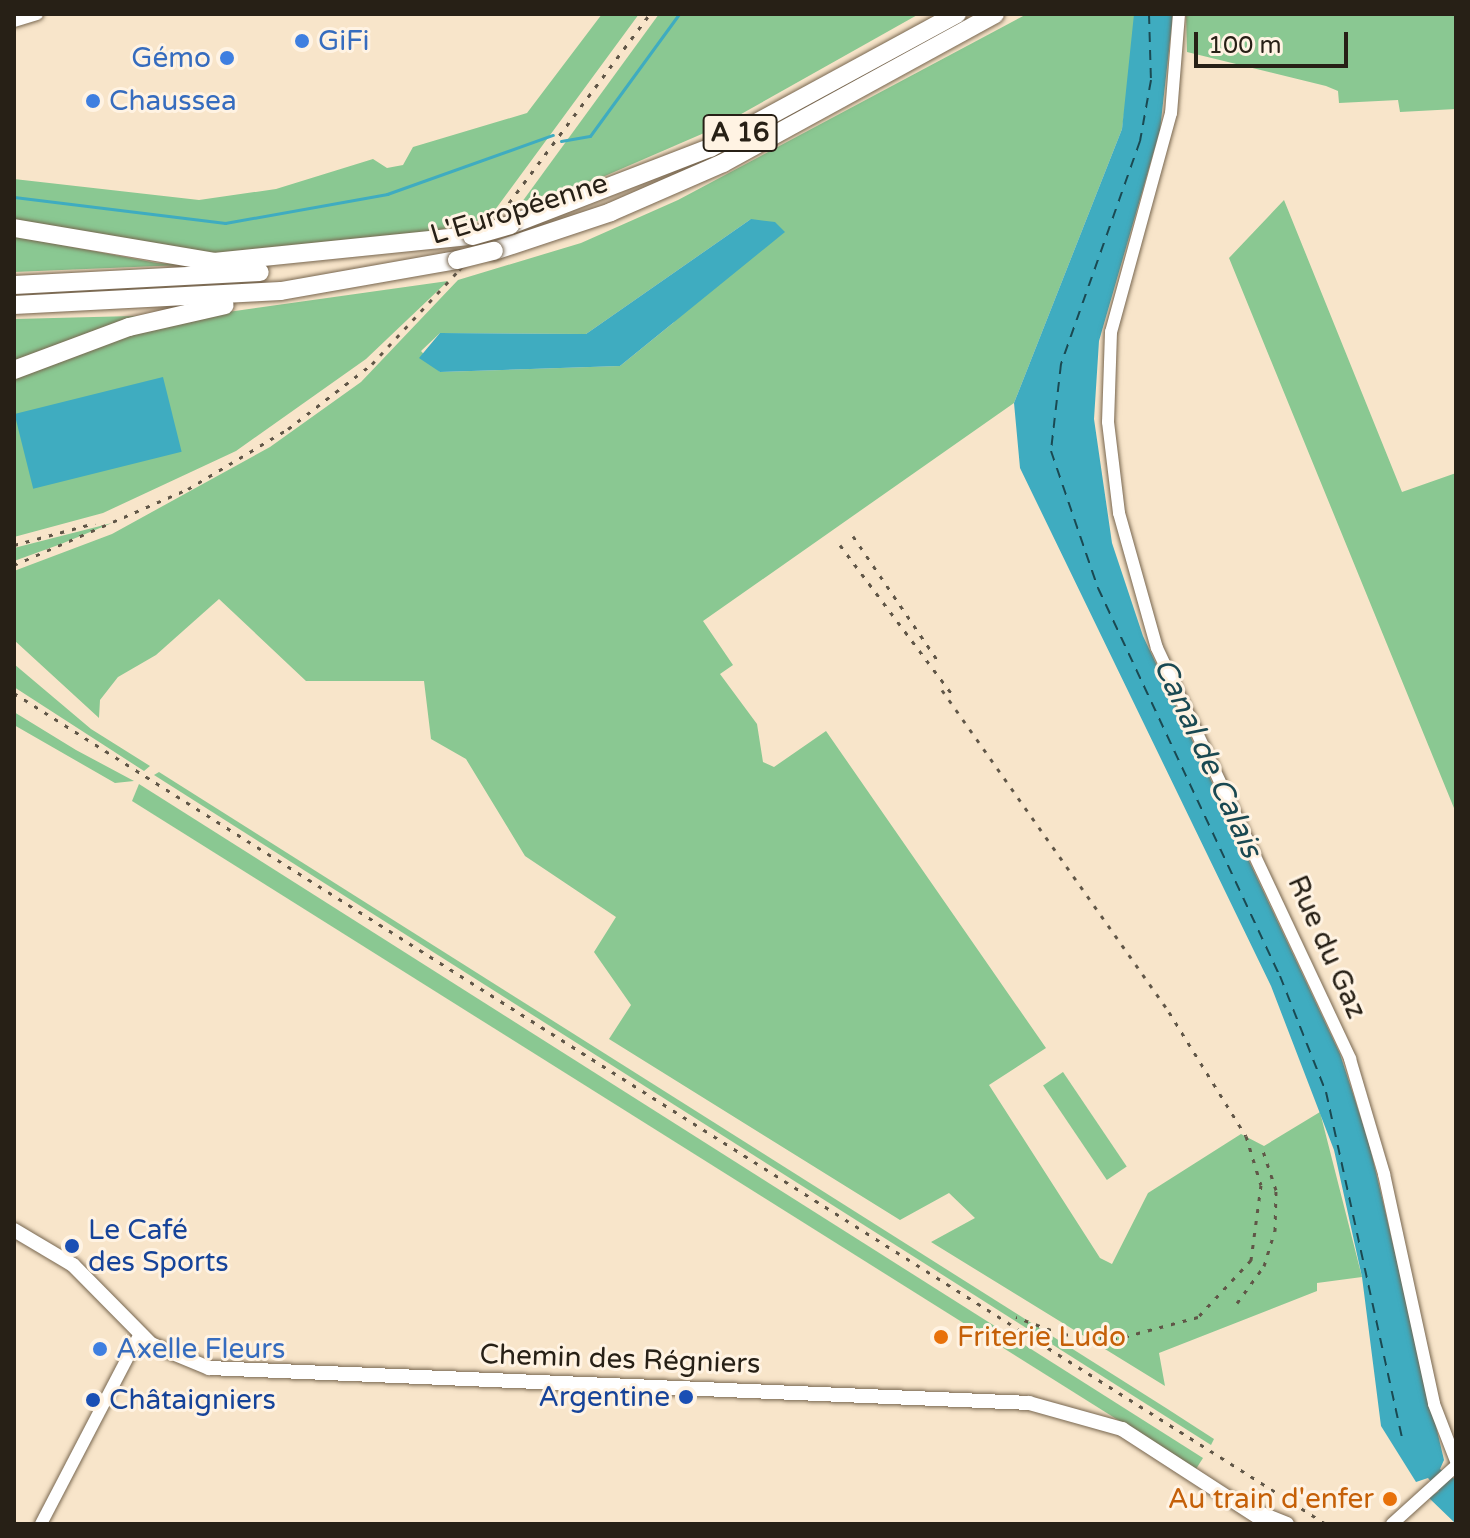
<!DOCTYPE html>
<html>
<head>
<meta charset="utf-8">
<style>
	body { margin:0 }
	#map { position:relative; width:1470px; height:1538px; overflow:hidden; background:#f8e5ca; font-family:"Varela Round",sans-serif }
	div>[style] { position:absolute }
	.green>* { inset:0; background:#8ac892; transform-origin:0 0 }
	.water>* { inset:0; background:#3facc0; transform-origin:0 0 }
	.stream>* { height:3px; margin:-1.5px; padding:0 1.5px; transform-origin:1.5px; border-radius:1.5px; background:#3facc0 }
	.ferry>* { height:2px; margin-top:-1px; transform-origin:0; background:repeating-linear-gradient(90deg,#1a4952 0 10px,transparent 0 18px) }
	.roads { filter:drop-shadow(0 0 2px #77664f) drop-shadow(0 0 2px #77664f) }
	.tertiary>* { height:12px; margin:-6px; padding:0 6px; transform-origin:6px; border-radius:6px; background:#fff }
	.secondary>* { height:14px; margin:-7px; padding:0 7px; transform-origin:7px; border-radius:7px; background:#fff }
	.motorway>* { height:18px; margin:-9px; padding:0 9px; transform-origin:9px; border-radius:9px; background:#fff }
	.rail>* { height:3px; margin-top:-1.5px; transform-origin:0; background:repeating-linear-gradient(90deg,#605647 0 4px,transparent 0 12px) }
	.bridges { filter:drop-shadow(0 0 2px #77664f) drop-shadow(0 0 2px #77664f) }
	.motorway-bridge>* { height:18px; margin:-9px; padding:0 9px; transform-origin:9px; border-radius:9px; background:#fff }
	.dots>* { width:22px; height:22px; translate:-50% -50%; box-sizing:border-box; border:4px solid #fff3e3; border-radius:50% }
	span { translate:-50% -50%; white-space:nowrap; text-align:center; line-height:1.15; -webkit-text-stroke:6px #fff3e3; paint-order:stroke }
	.shield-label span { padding:2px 6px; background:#fff3e3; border:2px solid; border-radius:6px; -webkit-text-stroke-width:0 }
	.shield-label { font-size:26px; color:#272016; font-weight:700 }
	.shop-label { font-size:28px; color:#366cbe }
	.left { translate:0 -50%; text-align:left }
	.right { translate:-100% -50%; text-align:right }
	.street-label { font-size:28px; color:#272016 }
	.transit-label { font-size:28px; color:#164399 }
	.food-label { font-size:28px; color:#c56008 }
	.water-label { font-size:30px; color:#1a4952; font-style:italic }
	.frame { position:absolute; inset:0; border:16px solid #272016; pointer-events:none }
	.scale { position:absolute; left:1194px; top:32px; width:154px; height:36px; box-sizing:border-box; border:4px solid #272016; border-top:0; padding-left:10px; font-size:24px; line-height:28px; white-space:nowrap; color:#272016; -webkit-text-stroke:6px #fff3e3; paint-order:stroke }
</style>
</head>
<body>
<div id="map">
	<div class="green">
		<div style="clip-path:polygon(602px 14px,639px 14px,489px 218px,431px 232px,213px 255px,14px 221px,14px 179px,199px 200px,276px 189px,373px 159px,387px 168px,403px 165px,413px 147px,527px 113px)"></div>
		<div style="clip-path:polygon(659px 14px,919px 14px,718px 127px,598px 179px,522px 202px)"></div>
		<div style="clip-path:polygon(evenodd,1027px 14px,1134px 14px,1135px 37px,1122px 129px,1014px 403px,703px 621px,733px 665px,720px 674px,757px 724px,763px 762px,774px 767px,826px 731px,1046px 1048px,989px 1085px,1100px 1258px,1112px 1264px,1148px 1193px,1241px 1134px,1264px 1146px,1320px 1112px,1362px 1277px,1317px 1283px,1317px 1291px,1159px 1353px,1165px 1386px,931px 1242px,975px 1218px,949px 1193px,900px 1220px,609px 1039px,631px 1005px,594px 952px,616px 917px,525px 856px,466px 759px,431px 739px,424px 681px,306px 681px,219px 599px,156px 655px,118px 677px,100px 700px,99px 718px,14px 640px,14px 571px,112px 534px,270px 447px,361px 382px,458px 280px,581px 243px,678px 200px,1027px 14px,751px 219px,673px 323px,620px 366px,440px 372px,421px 351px,440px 333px,586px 334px,751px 219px)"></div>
		<div style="clip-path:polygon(1186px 14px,1456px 14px,1456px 109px,1400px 112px,1398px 100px,1339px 103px,1338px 91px,1326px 86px,1187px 52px)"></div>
		<div style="clip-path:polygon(1284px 200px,1402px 492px,1456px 473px,1456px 813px,1229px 258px)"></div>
		<div style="clip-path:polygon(14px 236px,157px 263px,182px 265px,14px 272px)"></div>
		<div style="clip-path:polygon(448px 281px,366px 359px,236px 451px,103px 513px,14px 537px,14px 319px,214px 314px)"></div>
		<div style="clip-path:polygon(112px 523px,61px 544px,14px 561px,14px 548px)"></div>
		<div style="clip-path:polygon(14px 664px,91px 729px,150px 766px,144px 771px,14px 687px)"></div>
		<div style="clip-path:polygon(14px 712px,76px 750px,134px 781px,115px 783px,14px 725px)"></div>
		<div style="clip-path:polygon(159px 772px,1166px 1408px,1214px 1439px,1211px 1445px,154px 775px)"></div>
		<div style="clip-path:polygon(139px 784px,1203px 1458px,1196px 1469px,132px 801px)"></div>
		<div style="left:1063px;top:1072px;width:114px;height:24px;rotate:56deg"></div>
	</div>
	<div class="water">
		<div style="clip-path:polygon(1134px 14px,1173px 14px,1160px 130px,1099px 341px,1094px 419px,1112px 543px,1143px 636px,1340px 1054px,1369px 1143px,1444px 1460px,1440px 1469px,1456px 1480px,1456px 1524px,1429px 1498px,1439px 1491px,1428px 1478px,1416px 1482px,1381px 1426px,1362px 1277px,1334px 1150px,1271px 986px,1020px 468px,1014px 403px,1122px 129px)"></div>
		<div style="clip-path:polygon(751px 219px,775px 222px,785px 232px,620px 366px,440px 372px,419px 358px,440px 333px,586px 334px)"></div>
		<div style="left:163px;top:377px;width:77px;height:153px;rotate:76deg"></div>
	</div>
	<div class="stream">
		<div style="left:561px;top:141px;width:29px;rotate:-10deg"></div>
		<div style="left:590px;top:136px;width:151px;rotate:-53.9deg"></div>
		<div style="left:14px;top:197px;width:213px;rotate:7deg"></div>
		<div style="left:225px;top:223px;width:165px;rotate:-10.1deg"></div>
		<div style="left:387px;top:194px;width:176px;rotate:-19.6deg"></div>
	</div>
	<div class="ferry">
		<div style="left:1149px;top:14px;width:66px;rotate:88.3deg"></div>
		<div style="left:1151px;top:80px;width:62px;rotate:100.2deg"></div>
		<div style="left:1140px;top:141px;width:237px;rotate:109.5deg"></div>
		<div style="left:1061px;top:364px;width:88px;rotate:96.6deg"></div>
		<div style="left:1051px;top:451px;width:145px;rotate:71.1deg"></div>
		<div style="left:1098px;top:588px;width:429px;rotate:64.9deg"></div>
		<div style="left:1280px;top:976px;width:125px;rotate:68.4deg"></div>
		<div style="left:1326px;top:1092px;width:357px;rotate:77.6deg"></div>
	</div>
	<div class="roads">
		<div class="tertiary">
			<div style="left:1179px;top:14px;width:99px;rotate:94.6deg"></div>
			<div style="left:1171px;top:113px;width:227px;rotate:105.3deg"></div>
			<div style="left:1111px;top:332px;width:90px;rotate:91.9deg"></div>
			<div style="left:1108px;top:422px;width:92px;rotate:83.1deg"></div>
			<div style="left:1119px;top:513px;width:140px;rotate:74.3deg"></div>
			<div style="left:1157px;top:648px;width:454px;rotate:64.8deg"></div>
			<div style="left:1350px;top:1059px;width:120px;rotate:73.5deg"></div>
			<div style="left:1384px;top:1174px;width:235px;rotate:77.7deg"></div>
			<div style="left:1434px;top:1404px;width:61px;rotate:68.9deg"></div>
			<div style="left:14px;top:21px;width:24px;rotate:-17deg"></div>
			<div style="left:41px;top:1524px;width:212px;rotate:-62.5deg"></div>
			<div style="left:1392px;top:1524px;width:86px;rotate:-42.2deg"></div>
		</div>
		<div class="secondary">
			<div style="left:14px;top:1230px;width:69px;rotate:30.7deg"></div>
			<div style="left:73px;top:1265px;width:111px;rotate:45.4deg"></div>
			<div style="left:151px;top:1344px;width:63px;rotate:22.5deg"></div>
			<div style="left:209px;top:1368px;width:821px;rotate:2.44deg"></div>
			<div style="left:1029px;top:1403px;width:97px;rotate:15.6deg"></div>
			<div style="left:1122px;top:1429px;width:175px;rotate:32.9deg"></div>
			<div style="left:1262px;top:1514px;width:27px;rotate:22deg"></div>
		</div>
		<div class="motorway">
			<div style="left:510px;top:225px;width:214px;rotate:-21.1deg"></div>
			<div style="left:710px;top:148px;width:281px;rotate:-28.5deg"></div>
			<div style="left:14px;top:228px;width:203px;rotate:9.6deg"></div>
			<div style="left:214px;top:262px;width:259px;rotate:-5.8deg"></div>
			<div style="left:494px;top:251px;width:123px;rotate:-18.4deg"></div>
			<div style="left:611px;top:212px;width:122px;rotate:-23.6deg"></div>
			<div style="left:723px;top:163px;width:310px;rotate:-28.7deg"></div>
			<div style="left:14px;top:285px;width:246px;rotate:-3deg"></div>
			<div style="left:14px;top:305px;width:267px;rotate:-3deg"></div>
			<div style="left:281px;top:291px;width:179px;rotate:-10deg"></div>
			<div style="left:14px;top:370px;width:123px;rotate:-20.5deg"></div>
			<div style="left:129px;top:327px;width:98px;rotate:-12.9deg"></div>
		</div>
	</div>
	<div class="rail">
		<div style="left:853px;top:536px;width:155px;rotate:55.8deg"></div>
		<div style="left:14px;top:545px;width:84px;rotate:-15.2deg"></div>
		<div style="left:840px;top:545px;width:190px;rotate:53.1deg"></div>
		<div style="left:14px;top:565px;width:190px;rotate:-23.6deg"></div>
		<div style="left:188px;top:489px;width:117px;rotate:-31deg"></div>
		<div style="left:288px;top:429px;width:106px;rotate:-37.7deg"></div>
		<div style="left:372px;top:364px;width:128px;rotate:-47.2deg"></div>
		<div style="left:459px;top:270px;width:319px;rotate:-53.3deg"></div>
		<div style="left:942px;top:690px;width:394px;rotate:54.8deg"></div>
		<div style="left:1169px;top:1012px;width:146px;rotate:58.2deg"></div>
		<div style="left:1246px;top:1136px;width:51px;rotate:73deg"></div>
		<div style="left:1261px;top:1185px;width:76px;rotate:97.6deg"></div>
		<div style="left:1251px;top:1260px;width:78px;rotate:132.9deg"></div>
		<div style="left:1198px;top:1317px;width:85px;rotate:165deg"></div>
		<div style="left:1116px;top:1339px;width:54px;rotate:-174.7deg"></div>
		<div style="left:1062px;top:1334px;width:49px;rotate:-159.7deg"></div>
		<div style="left:14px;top:693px;width:1553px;rotate:32.35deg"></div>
		<div style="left:1237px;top:1303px;width:46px;rotate:-53.9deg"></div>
		<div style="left:1264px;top:1266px;width:37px;rotate:-73deg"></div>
		<div style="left:1275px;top:1231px;width:41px;rotate:-88.6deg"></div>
		<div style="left:1276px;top:1190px;width:41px;rotate:-108.4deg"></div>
	</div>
	<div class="bridges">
		<div class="motorway-bridge">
			<div style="left:472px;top:236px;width:40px;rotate:-16deg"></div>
			<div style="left:457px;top:260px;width:38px;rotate:-14deg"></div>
		</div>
	</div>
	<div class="dots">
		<div style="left:302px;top:41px;background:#3f7fe0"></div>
		<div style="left:227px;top:58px;background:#3f7fe0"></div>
		<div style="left:93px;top:101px;background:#3f7fe0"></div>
		<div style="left:72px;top:1246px;background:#1a4fb4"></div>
		<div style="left:941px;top:1337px;background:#e8710a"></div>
		<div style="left:100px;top:1349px;background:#3f7fe0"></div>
		<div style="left:686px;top:1397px;background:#1a4fb4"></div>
		<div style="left:93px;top:1400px;background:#1a4fb4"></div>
		<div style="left:1390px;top:1499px;background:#e8710a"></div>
	</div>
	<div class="shield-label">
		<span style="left:740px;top:133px">A 16</span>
	</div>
	<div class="shop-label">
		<span class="left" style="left:318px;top:41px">GiFi</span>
		<span class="right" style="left:211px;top:58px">Gémo</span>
		<span class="left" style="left:109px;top:101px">Chaussea</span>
		<span class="left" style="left:116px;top:1349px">Axelle Fleurs</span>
	</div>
	<div class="street-label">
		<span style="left:519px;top:209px;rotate:-17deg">L'Européenne</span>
		<span style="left:1327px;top:947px;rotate:66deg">Rue du Gaz</span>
		<span style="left:620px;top:1359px;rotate:2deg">Chemin des Régniers</span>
	</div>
	<div class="transit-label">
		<span class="left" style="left:88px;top:1246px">Le Café<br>des Sports</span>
		<span class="right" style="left:670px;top:1397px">Argentine</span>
		<span class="left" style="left:109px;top:1400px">Châtaigniers</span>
	</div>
	<div class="food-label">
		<span class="left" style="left:957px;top:1337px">Friterie Ludo</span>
		<span class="right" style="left:1374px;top:1499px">Au train d'enfer</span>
	</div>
	<div class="water-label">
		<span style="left:1207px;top:758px;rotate:65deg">Canal de Calais</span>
	</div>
	<div class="frame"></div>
	<div class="scale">100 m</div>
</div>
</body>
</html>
